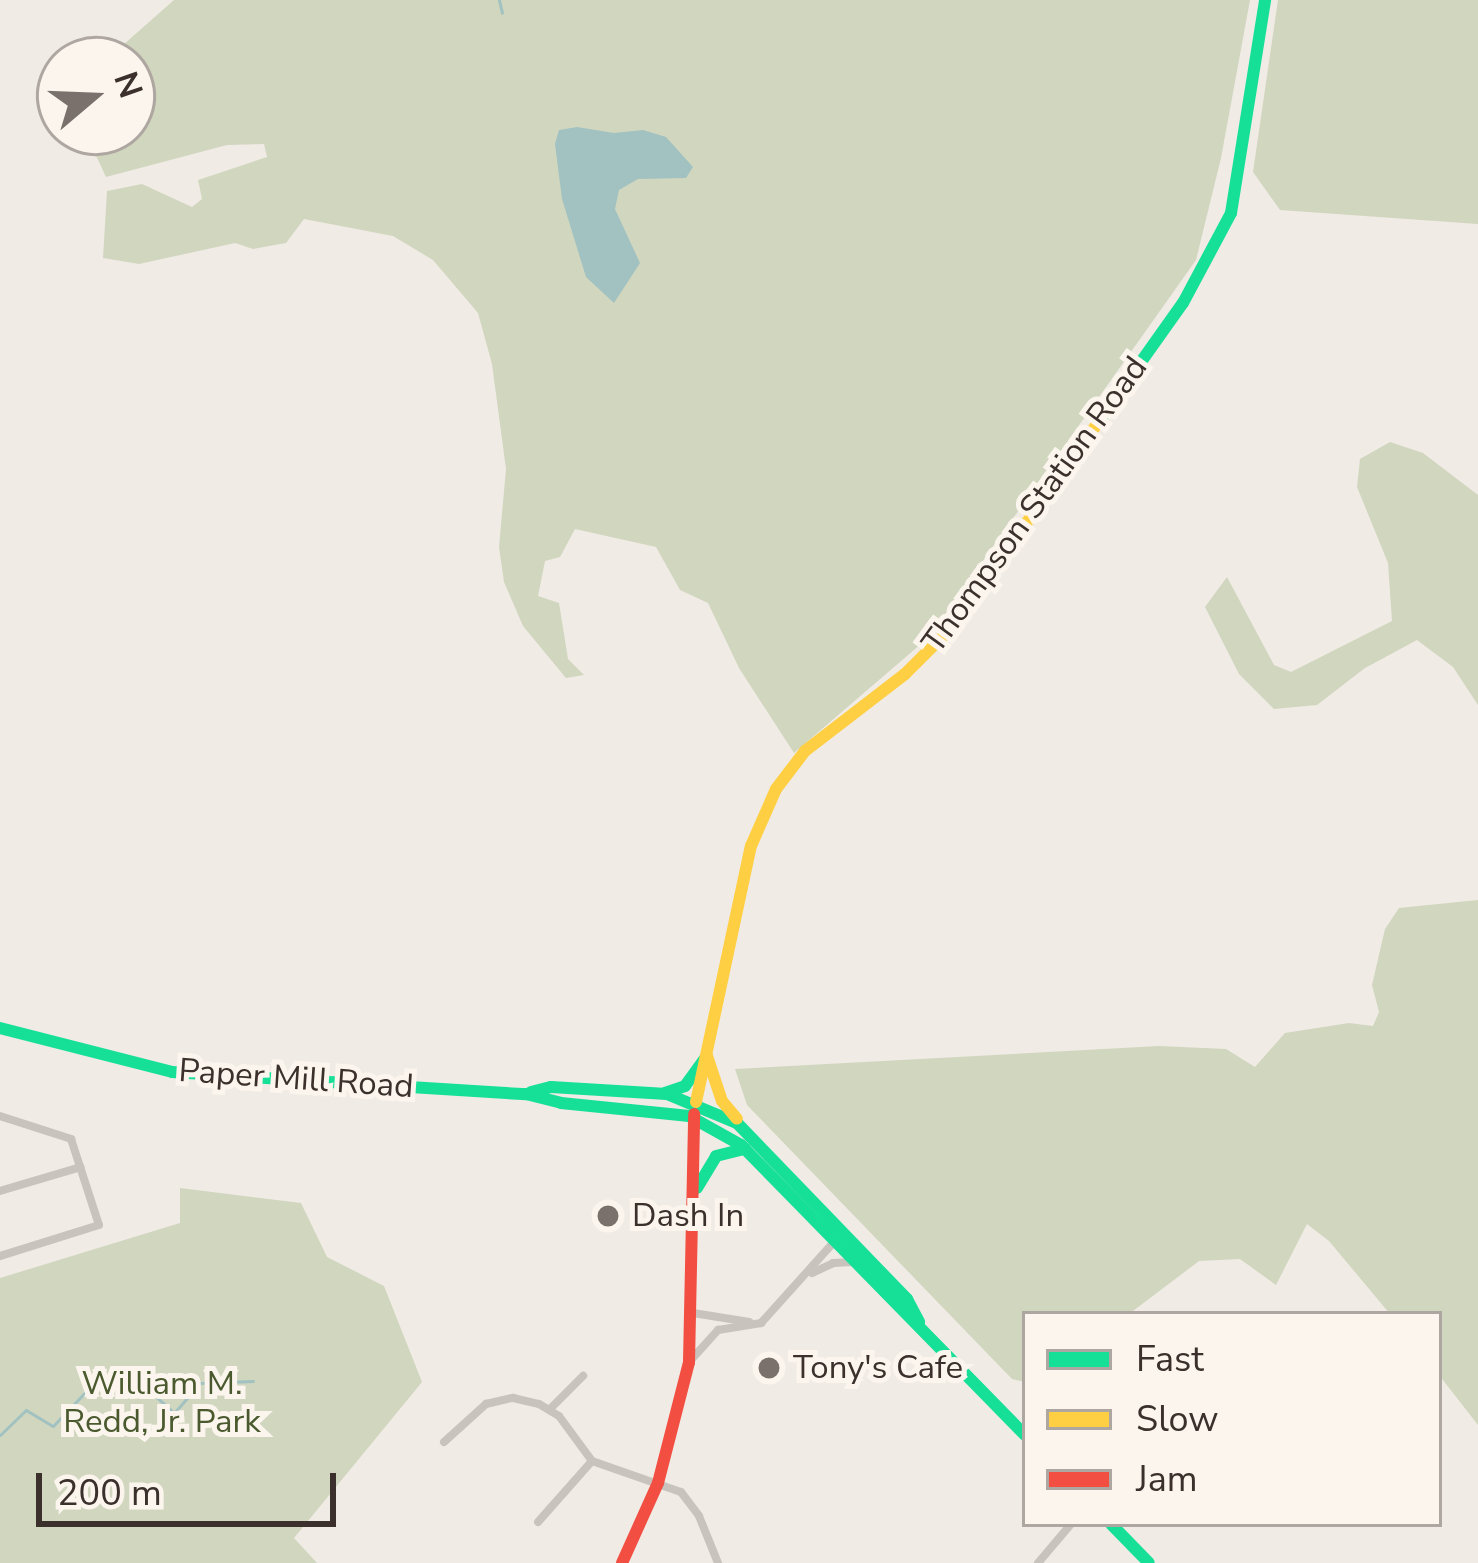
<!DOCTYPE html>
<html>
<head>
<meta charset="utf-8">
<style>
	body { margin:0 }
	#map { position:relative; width:1478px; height:1563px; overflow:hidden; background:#f0ebe5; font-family:"Nunito Sans",sans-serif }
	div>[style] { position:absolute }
	.green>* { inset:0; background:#d1d6bf }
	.water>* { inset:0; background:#a1c2c1 }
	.stream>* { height:3px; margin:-1.5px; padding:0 1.5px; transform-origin:1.5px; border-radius:1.5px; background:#a1c2c1 }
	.street>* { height:8px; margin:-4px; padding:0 4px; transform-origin:4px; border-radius:4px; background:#c9c3be }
	.fast>* { height:12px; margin:-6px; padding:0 6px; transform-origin:6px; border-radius:6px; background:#16e098 }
	.slow>* { height:12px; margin:-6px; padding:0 6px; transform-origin:6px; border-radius:6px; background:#ffcf43 }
	.jam>* { height:12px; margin:-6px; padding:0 6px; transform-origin:6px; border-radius:6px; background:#f24e42 }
	.dots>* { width:33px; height:33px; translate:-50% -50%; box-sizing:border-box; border:6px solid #fbf5ee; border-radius:50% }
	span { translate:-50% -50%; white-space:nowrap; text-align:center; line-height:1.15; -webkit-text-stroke:10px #fbf5ee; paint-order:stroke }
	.street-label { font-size:33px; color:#3b302b }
	.poi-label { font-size:33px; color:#3b302b }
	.left { translate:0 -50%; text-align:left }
	.park-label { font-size:33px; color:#4a5a2e }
	.legend { position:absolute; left:1022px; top:1311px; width:420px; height:216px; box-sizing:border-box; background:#fbf5ee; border:3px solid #aea6a0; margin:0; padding:15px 21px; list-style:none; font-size:36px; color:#3b302b }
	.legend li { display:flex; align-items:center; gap:24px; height:60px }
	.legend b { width:60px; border:3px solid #aea6a0 }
	.north { position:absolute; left:36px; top:36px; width:120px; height:120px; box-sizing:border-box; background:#fbf5ee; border:3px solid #aea6a0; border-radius:50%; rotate:71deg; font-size:33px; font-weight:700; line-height:48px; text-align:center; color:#3b302b }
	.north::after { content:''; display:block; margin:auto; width:42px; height:54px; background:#7a716c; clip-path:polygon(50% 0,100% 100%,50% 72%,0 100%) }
	.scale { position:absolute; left:36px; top:1473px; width:300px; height:54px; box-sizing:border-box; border:6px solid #3b302b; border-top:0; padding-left:15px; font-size:36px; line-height:42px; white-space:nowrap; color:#3b302b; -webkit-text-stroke:9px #fbf5ee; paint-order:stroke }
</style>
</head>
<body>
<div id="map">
	<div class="green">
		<div style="clip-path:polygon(174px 0,1250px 0,1221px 158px,1196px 260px,929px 637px,794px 753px,739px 668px,708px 603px,680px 590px,656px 547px,575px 529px,560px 557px,545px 561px,538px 596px,559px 603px,568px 659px,584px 675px,566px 678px,523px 626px,504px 582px,499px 547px,506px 469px,492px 364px,478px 313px,433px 260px,393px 236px,304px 219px,286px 243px,253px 249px,235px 243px,139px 264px,103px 258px,107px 191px,142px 184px,192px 207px,202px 199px,198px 180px,267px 157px,264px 144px,227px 145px,106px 177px,93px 149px,76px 132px,132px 132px,132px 60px,106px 60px)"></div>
		<div style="clip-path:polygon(1278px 0,1478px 0,1478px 224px,1280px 210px,1253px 172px)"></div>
		<div style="clip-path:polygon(1390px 442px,1423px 453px,1478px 495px,1478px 705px,1453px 667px,1417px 640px,1365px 668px,1317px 705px,1274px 709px,1239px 674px,1205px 607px,1227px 577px,1274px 665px,1291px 672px,1392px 621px,1388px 563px,1357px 487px,1360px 459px)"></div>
		<div style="clip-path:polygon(1478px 900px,1478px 1425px,1439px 1375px,1439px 1314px,1390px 1314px,1329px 1241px,1307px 1224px,1276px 1285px,1240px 1259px,1199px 1261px,1129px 1314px,1025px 1314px,1025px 1382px,1012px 1379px,747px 1105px,735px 1069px,1159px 1046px,1226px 1049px,1255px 1067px,1285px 1033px,1349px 1023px,1373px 1026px,1379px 1012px,1372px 985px,1385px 929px,1399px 908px)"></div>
		<div style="clip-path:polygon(180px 1188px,301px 1203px,327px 1257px,384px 1286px,422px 1382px,294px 1538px,317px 1563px,0 1563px,0 1278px,180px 1223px)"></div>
	</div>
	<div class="water">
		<div style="clip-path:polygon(577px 127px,614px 133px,643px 130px,666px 137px,693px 167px,686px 178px,638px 179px,619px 190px,615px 209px,640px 263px,614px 303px,586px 277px,562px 199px,555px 144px,559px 130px)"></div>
	</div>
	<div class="stream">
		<div style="left:499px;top:0;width:13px;rotate:77deg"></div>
		<div style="left:0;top:1435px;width:36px;rotate:-44deg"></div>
		<div style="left:26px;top:1410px;width:31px;rotate:31deg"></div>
		<div style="left:53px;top:1426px;width:57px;rotate:-46.4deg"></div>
		<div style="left:92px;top:1385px;width:41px;rotate:-15.8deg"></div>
		<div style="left:131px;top:1374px;width:58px;rotate:42.2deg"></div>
		<div style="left:174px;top:1413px;width:40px;rotate:-49deg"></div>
		<div style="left:200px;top:1383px;width:53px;rotate:-2.2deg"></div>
	</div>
	<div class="street">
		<div style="left:0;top:1116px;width:75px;rotate:17.9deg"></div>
		<div style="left:71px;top:1139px;width:90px;rotate:72deg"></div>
		<div style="left:99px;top:1225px;width:104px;rotate:162.6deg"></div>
		<div style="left:0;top:1191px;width:84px;rotate:-16.5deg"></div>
		<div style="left:812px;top:1273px;width:23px;rotate:-25deg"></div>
		<div style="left:833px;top:1263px;width:20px;rotate:-3deg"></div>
		<div style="left:693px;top:1313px;width:57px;rotate:9.1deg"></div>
		<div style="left:690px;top:1361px;width:42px;rotate:-47.9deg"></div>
		<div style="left:718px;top:1330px;width:44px;rotate:-9.2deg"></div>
		<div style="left:761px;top:1323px;width:109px;rotate:-48deg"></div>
		<div style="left:550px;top:1409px;width:47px;rotate:-45deg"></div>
		<div style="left:444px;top:1442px;width:57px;rotate:-42.1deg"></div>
		<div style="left:486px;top:1404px;width:28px;rotate:-13deg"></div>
		<div style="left:513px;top:1398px;width:27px;rotate:13deg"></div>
		<div style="left:539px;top:1404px;width:23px;rotate:31deg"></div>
		<div style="left:559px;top:1416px;width:56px;rotate:53.7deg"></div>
		<div style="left:592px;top:1461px;width:94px;rotate:19.2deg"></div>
		<div style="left:681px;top:1492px;width:30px;rotate:53deg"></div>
		<div style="left:699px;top:1516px;width:51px;rotate:68deg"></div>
		<div style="left:538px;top:1522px;width:81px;rotate:-48.5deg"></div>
		<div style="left:1038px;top:1563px;width:51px;rotate:-49.8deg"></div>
	</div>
	<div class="fast">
		<div style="left:1099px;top:421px;width:145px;rotate:-54.6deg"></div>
		<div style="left:1183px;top:303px;width:102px;rotate:-61.9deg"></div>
		<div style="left:1231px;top:213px;width:216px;rotate:-80.9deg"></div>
		<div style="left:0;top:1028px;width:178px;rotate:14.3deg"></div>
		<div style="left:172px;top:1072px;width:355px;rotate:3.6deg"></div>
		<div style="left:526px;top:1094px;width:36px;rotate:14deg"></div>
		<div style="left:561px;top:1103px;width:129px;rotate:5.8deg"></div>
		<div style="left:689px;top:1116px;width:60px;rotate:29.1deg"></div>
		<div style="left:741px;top:1145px;width:406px;rotate:45.6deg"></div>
		<div style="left:531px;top:1092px;width:21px;rotate:-14deg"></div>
		<div style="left:551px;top:1087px;width:116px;rotate:3.5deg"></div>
		<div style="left:667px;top:1094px;width:76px;rotate:22.5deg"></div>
		<div style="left:737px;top:1123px;width:245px;rotate:46deg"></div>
		<div style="left:907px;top:1299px;width:26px;rotate:62deg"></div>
		<div style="left:665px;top:1093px;width:21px;rotate:-19deg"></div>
		<div style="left:685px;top:1086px;width:37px;rotate:-54deg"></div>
		<div style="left:697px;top:1188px;width:37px;rotate:-59deg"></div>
		<div style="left:716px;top:1156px;width:30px;rotate:-14deg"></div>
		<div style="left:1111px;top:1524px;width:54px;rotate:45.7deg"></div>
	</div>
	<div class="slow">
		<div style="left:707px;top:1056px;width:47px;rotate:71.6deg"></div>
		<div style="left:722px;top:1101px;width:23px;rotate:50deg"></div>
		<div style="left:696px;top:1102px;width:262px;rotate:-77.9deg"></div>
		<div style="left:751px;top:846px;width:62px;rotate:-66.3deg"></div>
		<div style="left:776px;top:789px;width:48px;rotate:-52.7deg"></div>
		<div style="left:805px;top:751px;width:126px;rotate:-37.6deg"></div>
		<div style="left:905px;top:674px;width:68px;rotate:-45deg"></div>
		<div style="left:953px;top:626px;width:252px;rotate:-54.5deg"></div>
	</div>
	<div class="jam">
		<div style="left:622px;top:1563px;width:88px;rotate:-65.8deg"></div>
		<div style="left:658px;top:1483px;width:125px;rotate:-75.6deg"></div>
		<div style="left:689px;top:1362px;width:248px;rotate:-88.8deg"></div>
	</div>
	<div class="dots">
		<div style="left:608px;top:1216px;background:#7a716c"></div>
		<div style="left:769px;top:1368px;background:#7a716c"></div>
	</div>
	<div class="street-label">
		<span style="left:1035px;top:505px;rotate:-54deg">Thompson Station Road</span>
		<span style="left:296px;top:1079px;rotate:4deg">Paper Mill Road</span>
	</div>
	<div class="poi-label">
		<span class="left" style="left:632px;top:1216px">Dash In</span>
		<span class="left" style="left:793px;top:1368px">Tony's Cafe</span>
	</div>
	<div class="park-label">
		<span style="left:162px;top:1403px">William M.<br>Redd, Jr. Park</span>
	</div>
	<ul class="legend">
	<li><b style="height:15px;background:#16e098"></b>Fast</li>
	<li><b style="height:15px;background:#ffcf43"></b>Slow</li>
	<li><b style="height:15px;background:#f24e42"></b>Jam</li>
	</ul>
	<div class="north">N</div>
	<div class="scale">200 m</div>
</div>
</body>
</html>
